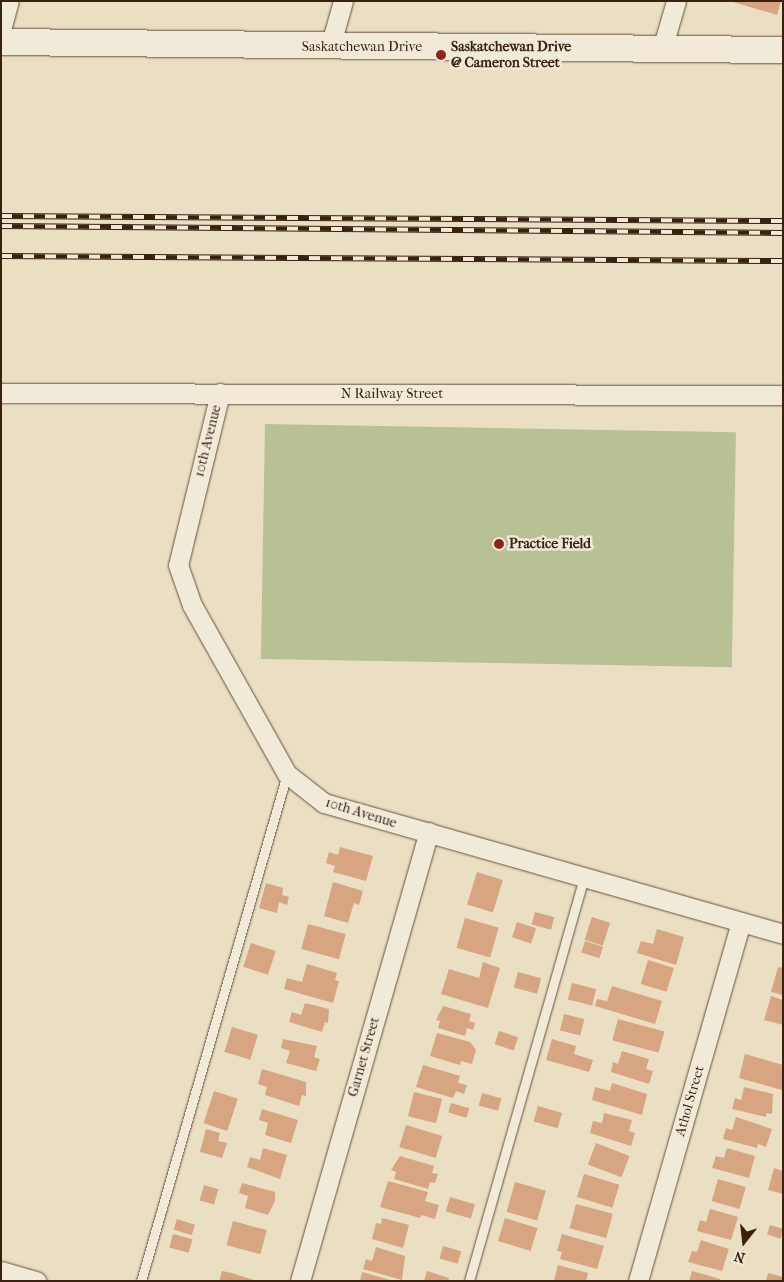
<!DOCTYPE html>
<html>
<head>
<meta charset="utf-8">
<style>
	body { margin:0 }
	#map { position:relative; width:784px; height:1282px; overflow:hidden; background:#eadfc3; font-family:"IM FELL French Canon",serif }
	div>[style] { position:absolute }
	.green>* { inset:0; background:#b8c193; transform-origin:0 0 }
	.building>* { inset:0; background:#d7a582; transform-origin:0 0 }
	.roads { filter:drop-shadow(0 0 1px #66503c) drop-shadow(0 0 1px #66503c) }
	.service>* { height:9px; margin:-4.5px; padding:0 4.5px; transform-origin:4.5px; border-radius:4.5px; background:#f1ead8 }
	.minor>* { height:19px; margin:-9.5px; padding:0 9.5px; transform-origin:9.5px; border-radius:9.5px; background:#f1ead8 }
	.secondary>* { height:26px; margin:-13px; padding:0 13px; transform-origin:13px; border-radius:13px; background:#f1ead8 }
	.rail>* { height:5.5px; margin-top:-2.75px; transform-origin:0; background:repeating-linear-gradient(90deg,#f1ead8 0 11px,#3a200f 0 22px); box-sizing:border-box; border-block:1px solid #3a200f }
	.dots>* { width:14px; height:14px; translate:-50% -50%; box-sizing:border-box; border:2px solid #f1ead8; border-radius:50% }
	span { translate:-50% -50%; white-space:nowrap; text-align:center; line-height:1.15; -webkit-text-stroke:5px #f1ead8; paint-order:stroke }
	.street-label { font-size:14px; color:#3a200f }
	.poi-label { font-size:14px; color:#3a200f; font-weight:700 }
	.left { translate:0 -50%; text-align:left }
	.frame { position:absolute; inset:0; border:2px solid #3a200f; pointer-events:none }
	.north { position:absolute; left:719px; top:1217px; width:50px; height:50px; -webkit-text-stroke:4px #f1ead8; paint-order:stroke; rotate:196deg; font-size:14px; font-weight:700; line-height:20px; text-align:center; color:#3a200f }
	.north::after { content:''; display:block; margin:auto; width:18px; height:22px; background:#3a200f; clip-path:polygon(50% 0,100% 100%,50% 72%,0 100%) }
</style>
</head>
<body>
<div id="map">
	<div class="green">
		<div style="left:265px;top:424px;width:471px;height:235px;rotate:1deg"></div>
	</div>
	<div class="building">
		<div style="clip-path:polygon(730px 1px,781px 1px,777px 15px)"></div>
		<div style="clip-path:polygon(340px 847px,373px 856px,366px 881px,333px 872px,335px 866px,326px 863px,329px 852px,338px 855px)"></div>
		<div style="left:477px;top:872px;width:27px;height:34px;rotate:17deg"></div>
		<div style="clip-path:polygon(333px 882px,363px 891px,359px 905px,354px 903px,348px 923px,324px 916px)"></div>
		<div style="clip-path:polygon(266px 883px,283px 888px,282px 895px,289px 897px,287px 905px,279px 902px,277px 913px,259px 908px)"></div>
		<div style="left:535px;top:912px;width:20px;height:13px;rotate:15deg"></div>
		<div style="left:592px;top:917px;width:19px;height:24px;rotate:18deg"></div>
		<div style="left:465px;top:918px;width:35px;height:31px;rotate:16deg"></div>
		<div style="left:517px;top:922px;width:20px;height:16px;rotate:18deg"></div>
		<div style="left:308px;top:924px;width:39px;height:26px;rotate:15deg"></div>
		<div style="clip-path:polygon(657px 929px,684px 937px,676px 965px,637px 953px,641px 941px,653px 944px)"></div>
		<div style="left:585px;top:941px;width:19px;height:12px;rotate:18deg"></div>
		<div style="left:251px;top:943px;width:26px;height:25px;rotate:18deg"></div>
		<div style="left:648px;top:960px;width:27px;height:25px;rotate:17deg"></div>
		<div style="clip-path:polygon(483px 962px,500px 968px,488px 1008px,441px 994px,449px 969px,479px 978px)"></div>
		<div style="clip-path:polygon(307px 964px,337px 973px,335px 980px,339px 981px,333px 1003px,284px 989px,287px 978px,302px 982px)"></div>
		<div style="clip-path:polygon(778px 967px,783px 968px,783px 995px,771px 992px)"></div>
		<div style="left:518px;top:972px;width:24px;height:16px;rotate:15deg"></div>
		<div style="left:572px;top:983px;width:25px;height:17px;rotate:14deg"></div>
		<div style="clip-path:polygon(612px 986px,662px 1001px,655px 1024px,595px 1006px,597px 999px,607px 1001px)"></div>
		<div style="clip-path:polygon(771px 996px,783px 1000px,783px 1025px,764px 1020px)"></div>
		<div style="clip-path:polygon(305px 1003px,329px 1009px,328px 1023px,325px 1022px,322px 1032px,289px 1022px,292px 1012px,301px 1015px)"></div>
		<div style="clip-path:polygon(443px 1006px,471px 1014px,469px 1021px,475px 1023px,473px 1030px,467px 1028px,465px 1036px,438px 1028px,440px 1021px,436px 1020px)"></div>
		<div style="left:564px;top:1014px;width:21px;height:17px;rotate:14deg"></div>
		<div style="left:618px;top:1019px;width:48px;height:22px;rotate:15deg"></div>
		<div style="left:232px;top:1027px;width:27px;height:26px;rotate:17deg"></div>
		<div style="left:499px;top:1031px;width:20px;height:14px;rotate:18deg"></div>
		<div style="clip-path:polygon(437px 1033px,470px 1042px,476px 1050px,472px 1064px,461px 1061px,460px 1065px,430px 1056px)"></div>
		<div style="clip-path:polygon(283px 1039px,317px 1046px,314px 1057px,320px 1059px,316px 1071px,286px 1063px,290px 1051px,281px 1048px)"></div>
		<div style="clip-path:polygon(552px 1039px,576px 1046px,574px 1054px,593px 1060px,589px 1072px,546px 1060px)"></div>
		<div style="clip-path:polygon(622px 1051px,649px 1059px,646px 1069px,653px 1071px,649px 1084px,611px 1072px,613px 1062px,618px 1064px)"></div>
		<div style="clip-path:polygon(745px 1054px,783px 1065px,782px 1090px,739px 1078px)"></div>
		<div style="clip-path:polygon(423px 1065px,460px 1076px,458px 1083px,467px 1085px,464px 1094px,456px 1091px,453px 1098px,416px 1087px)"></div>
		<div style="clip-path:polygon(262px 1069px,306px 1082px,306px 1096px,302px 1095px,299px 1106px,265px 1095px,267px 1087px,258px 1084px)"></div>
		<div style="clip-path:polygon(612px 1083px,647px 1094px,642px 1115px,592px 1100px,595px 1087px,610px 1091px)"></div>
		<div style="clip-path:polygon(744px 1087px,773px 1094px,772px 1114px,767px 1113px,766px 1117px,732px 1109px,735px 1098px,741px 1100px)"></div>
		<div style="left:214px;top:1091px;width:25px;height:34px;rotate:18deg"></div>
		<div style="left:414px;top:1092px;width:29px;height:25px;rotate:14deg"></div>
		<div style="left:482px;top:1093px;width:20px;height:13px;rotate:15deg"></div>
		<div style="left:451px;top:1103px;width:19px;height:10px;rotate:16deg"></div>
		<div style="left:538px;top:1106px;width:25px;height:16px;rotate:16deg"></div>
		<div style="clip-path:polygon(262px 1109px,298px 1120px,291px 1143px,265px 1135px,268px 1123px,259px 1120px)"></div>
		<div style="clip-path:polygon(604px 1113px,632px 1120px,629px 1131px,635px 1133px,631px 1146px,590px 1133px,593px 1121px,602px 1123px)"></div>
		<div style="clip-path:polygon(736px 1117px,772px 1129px,766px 1147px,758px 1144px,757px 1148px,723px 1139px,726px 1128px,732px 1130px)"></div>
		<div style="left:406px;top:1125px;width:38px;height:23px;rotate:17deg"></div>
		<div style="clip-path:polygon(206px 1129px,220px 1133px,218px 1141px,227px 1143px,222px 1158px,200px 1152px)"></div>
		<div style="left:596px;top:1143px;width:36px;height:23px;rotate:21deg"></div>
		<div style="clip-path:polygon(263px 1148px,287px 1155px,280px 1179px,247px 1167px,250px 1157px,260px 1160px)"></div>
		<div style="clip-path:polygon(727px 1148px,755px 1156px,749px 1178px,712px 1168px,716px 1156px,724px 1158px)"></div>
		<div style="clip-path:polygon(400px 1156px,434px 1166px,432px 1173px,438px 1174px,435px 1183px,430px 1182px,428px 1189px,394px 1179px,396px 1172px,391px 1170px)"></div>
		<div style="clip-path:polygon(774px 1168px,783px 1171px,783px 1194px,768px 1190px)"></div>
		<div style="left:584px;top:1174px;width:37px;height:24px;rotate:17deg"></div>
		<div style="left:718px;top:1179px;width:29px;height:23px;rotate:16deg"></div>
		<div style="clip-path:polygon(388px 1181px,428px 1192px,425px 1201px,439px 1205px,435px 1219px,421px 1215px,420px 1218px,380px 1207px)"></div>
		<div style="left:515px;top:1182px;width:32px;height:31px;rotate:16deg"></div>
		<div style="clip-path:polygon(242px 1183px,275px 1192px,275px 1201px,268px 1215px,245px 1208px,248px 1196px,239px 1193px)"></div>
		<div style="left:204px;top:1185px;width:15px;height:16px;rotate:16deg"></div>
		<div style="left:450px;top:1197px;width:26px;height:15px;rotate:16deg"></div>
		<div style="left:576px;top:1204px;width:38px;height:25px;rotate:15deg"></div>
		<div style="clip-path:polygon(710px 1209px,738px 1217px,731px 1240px,697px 1231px,700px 1220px,706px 1222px)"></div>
		<div style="clip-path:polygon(382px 1218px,409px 1225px,403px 1248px,372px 1239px,376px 1223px,381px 1224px)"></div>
		<div style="left:505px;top:1218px;width:34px;height:24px;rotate:17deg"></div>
		<div style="left:177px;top:1219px;width:19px;height:11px;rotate:18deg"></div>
		<div style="left:233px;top:1221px;width:35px;height:25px;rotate:15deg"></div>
		<div style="left:770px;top:1225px;width:14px;height:10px;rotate:17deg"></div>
		<div style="left:173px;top:1234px;width:20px;height:14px;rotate:15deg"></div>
		<div style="clip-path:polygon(562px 1234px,604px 1246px,597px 1269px,560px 1259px,562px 1252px,557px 1251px)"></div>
		<div style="clip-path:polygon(701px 1240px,729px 1249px,722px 1271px,688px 1262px,692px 1251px,697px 1252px)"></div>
		<div style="left:443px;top:1246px;width:19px;height:13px;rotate:16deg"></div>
		<div style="clip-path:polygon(376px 1247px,405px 1256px,402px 1280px,363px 1269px,366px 1259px,372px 1261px)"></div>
		<div style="clip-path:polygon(558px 1265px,588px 1273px,586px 1281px,554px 1281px)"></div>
		<div style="clip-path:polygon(222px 1271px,232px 1273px,257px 1281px,219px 1281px)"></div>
		<div style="clip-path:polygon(427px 1271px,449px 1278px,448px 1281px,424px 1281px)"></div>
		<div style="clip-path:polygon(692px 1271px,720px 1279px,720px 1281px,689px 1281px)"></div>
		<div style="clip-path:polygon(362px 1272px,390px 1280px,390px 1281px,360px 1281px)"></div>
		<div style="clip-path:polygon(768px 1273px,783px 1277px,783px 1281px,766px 1281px)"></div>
	</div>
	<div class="roads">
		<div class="service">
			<div style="left:141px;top:1281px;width:528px;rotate:-73.94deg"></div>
			<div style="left:469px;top:1281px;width:420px;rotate:-74.1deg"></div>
		</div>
		<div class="minor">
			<div style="left:1px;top:30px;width:30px;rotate:-75deg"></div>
			<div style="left:330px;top:47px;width:48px;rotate:-74.2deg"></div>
			<div style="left:662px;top:49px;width:50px;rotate:-73.7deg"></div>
			<div style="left:1px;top:393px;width:782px;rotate:0.15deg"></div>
			<div style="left:220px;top:393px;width:177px;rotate:103.7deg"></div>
			<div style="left:178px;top:565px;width:42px;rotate:70.7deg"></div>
			<div style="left:192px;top:605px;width:194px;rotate:60.7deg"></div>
			<div style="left:287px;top:774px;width:47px;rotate:38.1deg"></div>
			<div style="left:324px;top:803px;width:477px;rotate:15.9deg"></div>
			<div style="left:1px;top:1271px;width:37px;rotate:16deg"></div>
			<div style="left:300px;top:1281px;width:467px;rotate:-74deg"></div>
			<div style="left:638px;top:1281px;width:373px;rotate:-74deg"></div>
		</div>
		<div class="secondary">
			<div style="left:1px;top:42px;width:782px;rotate:0.59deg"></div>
		</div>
	</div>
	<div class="rail">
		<div style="left:1px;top:216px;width:782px;rotate:0.37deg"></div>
		<div style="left:1px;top:226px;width:782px;rotate:0.51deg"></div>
		<div style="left:1px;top:256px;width:782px;rotate:0.37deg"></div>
	</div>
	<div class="dots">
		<div style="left:441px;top:55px;background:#8f2418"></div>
		<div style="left:499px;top:544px;background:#8f2418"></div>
	</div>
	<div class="street-label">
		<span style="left:362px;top:47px">Saskatchewan Drive</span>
		<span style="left:392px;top:394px">N Railway Street</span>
		<span style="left:208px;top:441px;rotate:-76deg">10th Avenue</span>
		<span style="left:361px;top:813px;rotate:17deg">10th Avenue</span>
		<span style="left:364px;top:1057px;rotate:-74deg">Garnet Street</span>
		<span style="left:690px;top:1101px;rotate:-74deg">Athol Street</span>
	</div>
	<div class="poi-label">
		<span class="left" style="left:451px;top:55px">Saskatchewan Drive<br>@ Cameron Street</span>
		<span class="left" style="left:509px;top:544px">Practice Field</span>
	</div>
	<div class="frame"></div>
	<div class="north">N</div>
</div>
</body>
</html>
